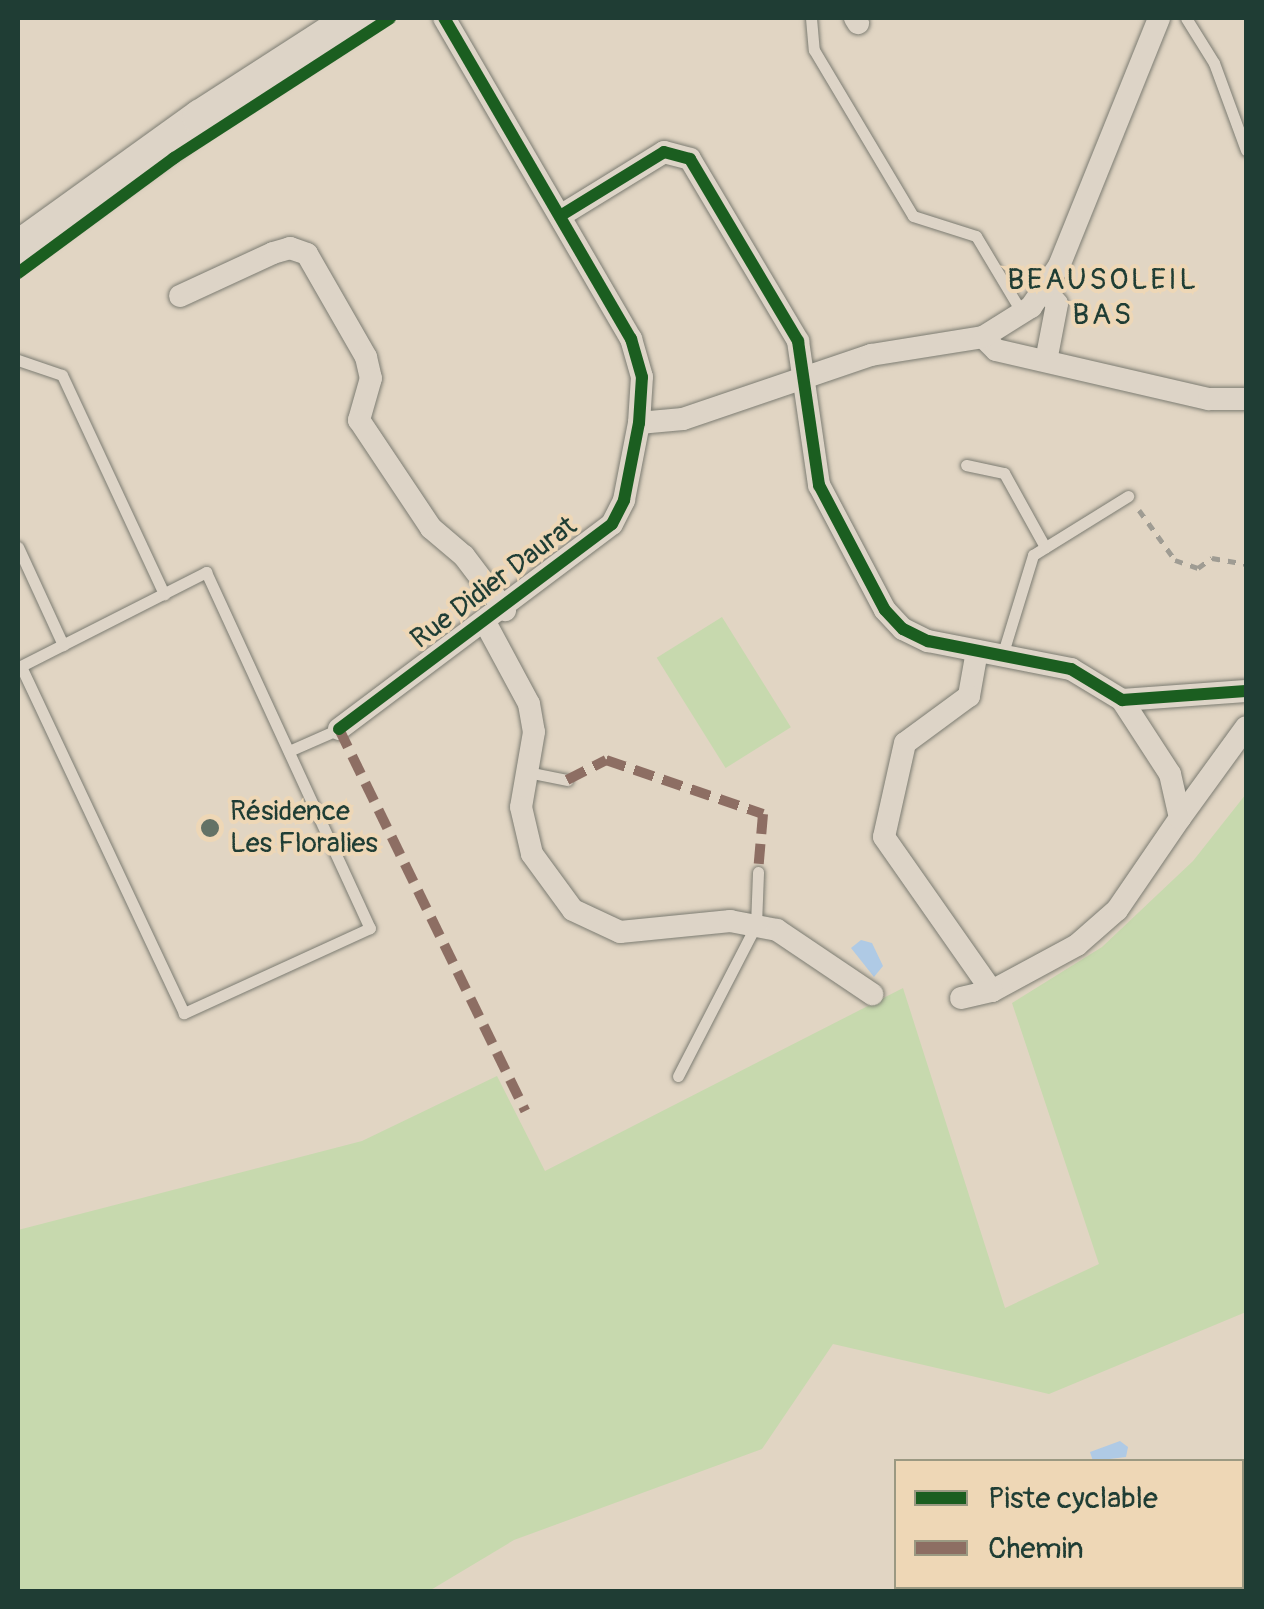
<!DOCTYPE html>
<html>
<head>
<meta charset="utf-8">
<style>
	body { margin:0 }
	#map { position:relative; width:1264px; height:1609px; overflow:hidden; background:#e1d5c3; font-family:Pangolin,sans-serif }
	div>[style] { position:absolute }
	.green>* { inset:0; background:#c7d9ae; transform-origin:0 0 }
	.water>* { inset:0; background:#afcae5 }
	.path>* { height:5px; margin-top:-2.5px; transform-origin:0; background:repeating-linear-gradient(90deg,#9f9c93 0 8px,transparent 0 16px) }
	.roads { filter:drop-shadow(0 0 2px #7c7c72) drop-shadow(0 0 2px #7c7c72) }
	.service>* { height:11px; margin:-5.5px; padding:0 5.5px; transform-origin:5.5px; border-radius:5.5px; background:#ddd4c7 }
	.minor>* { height:22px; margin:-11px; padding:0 11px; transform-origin:11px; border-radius:11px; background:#ddd4c7 }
	.primary>* { height:38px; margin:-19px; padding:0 19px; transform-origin:19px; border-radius:19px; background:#ddd4c7 }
	.quiet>* { height:10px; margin-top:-5px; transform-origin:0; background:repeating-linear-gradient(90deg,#8d6e63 0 20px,transparent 0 30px) }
	.cycleway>* { height:12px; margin:-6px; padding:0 6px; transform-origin:6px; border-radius:6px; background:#1b5e20 }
	.dots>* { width:28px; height:28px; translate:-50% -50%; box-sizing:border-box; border:5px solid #eed7b6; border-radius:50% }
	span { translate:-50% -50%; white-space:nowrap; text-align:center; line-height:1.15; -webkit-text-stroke:8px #eed7b6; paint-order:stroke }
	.street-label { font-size:28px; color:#1f3d34 }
	.poi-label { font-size:28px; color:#1f3d34 }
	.left { translate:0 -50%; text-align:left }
	.neighbourhood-label { font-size:30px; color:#1f3d34; letter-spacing:2.5px }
	.frame { position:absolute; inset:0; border:20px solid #1f3d34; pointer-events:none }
	.legend { position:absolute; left:894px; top:1459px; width:350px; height:130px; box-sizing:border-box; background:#eed7b6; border:2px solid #9b9982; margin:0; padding:12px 18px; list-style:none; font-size:30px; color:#1f3d34 }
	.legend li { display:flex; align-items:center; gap:20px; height:50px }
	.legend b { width:50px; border:2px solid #9b9982 }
</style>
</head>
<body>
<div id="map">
	<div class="green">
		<div style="left:722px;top:617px;width:130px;height:77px;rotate:58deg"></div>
		<div style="clip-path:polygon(1246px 794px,1246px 1312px,1049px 1394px,833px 1344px,762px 1449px,514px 1540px,429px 1591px,18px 1592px,18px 1230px,362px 1141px,497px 1076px,545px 1171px,903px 988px,1005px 1308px,1099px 1264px,1012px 1003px,1102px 947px,1193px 861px)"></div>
	</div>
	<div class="water">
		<div style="clip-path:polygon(861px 940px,872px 943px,883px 966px,874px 977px,851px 948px)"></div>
		<div style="clip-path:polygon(1120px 1441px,1128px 1447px,1126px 1457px,1093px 1461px,1090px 1452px)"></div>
	</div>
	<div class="path">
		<div style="left:1139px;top:510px;width:62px;rotate:54.2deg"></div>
		<div style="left:1175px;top:560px;width:24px;rotate:19deg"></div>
		<div style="left:1198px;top:568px;width:17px;rotate:-36deg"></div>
		<div style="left:1212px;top:558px;width:35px;rotate:10deg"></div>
	</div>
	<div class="roads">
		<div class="service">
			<div style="left:811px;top:18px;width:32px;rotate:85deg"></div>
			<div style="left:814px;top:50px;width:193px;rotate:59.2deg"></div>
			<div style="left:913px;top:216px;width:66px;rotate:17.6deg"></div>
			<div style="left:976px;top:236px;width:90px;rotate:59.1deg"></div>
			<div style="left:1186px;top:18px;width:53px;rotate:58.1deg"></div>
			<div style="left:1214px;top:63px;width:93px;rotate:69.8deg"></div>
			<div style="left:18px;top:360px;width:46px;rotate:18.8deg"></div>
			<div style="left:62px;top:375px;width:242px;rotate:65deg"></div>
			<div style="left:966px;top:465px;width:39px;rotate:12deg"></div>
			<div style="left:1004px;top:473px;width:85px;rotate:61deg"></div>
			<div style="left:18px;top:547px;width:108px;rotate:65.3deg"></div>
			<div style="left:206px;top:572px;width:392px;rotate:65.3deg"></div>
			<div style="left:370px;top:928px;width:205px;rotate:155.4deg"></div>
			<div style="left:184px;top:1013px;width:383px;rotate:-115.2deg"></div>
			<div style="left:21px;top:666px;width:208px;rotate:-26.9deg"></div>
			<div style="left:1002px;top:656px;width:106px;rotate:-72.9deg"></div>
			<div style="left:1033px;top:555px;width:112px;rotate:-31.8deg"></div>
			<div style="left:289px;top:751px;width:55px;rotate:-23.7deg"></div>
			<div style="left:527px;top:772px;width:41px;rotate:11.3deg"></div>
			<div style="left:678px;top:1076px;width:170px;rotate:-62.7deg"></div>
			<div style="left:756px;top:925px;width:53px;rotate:-87.8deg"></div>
		</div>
		<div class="minor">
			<div style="left:855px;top:18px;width:6px;rotate:59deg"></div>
			<div style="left:560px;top:216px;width:122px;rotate:-31.6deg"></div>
			<div style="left:664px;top:152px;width:27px;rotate:15deg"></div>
			<div style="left:690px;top:159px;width:212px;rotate:59.3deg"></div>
			<div style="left:798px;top:341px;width:146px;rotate:81.7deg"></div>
			<div style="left:819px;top:485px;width:141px;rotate:62.2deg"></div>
			<div style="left:885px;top:610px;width:26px;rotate:47deg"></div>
			<div style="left:903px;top:629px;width:28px;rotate:26deg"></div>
			<div style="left:928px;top:641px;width:146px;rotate:11.1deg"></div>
			<div style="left:1071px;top:669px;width:60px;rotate:31.3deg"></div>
			<div style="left:1122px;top:700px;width:124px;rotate:-4.2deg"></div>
			<div style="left:1045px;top:290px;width:18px;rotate:49deg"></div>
			<div style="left:1057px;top:304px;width:58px;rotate:100.9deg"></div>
			<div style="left:180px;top:296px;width:102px;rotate:-24.8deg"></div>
			<div style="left:273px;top:253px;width:18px;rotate:-16deg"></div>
			<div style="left:290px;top:248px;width:18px;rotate:19deg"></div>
			<div style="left:307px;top:254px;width:119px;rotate:60.2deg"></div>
			<div style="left:366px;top:357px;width:22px;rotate:77deg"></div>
			<div style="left:371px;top:378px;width:44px;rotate:105.9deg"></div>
			<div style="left:359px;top:420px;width:130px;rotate:56.3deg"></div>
			<div style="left:431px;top:528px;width:43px;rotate:40.3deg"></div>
			<div style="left:464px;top:556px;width:68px;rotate:52.8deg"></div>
			<div style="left:983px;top:337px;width:18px;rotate:45deg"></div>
			<div style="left:996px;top:350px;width:219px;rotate:13deg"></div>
			<div style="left:1209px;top:399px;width:37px"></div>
			<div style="left:639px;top:423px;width:44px;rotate:-5.2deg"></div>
			<div style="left:683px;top:419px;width:199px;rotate:-18.8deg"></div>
			<div style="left:871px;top:355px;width:113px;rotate:-9.1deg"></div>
			<div style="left:983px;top:337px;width:57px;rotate:-32deg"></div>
			<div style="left:1031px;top:307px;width:50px;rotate:-55.7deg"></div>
			<div style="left:1059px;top:266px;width:267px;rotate:-68deg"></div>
			<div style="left:486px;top:624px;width:91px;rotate:61.7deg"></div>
			<div style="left:529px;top:704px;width:28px;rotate:80deg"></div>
			<div style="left:534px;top:732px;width:76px;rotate:99.8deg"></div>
			<div style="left:521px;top:807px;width:48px;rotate:76.8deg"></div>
			<div style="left:532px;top:854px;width:69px;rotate:53.8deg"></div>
			<div style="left:573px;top:910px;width:52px;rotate:25.1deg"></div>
			<div style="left:620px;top:932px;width:111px;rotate:-5.7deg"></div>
			<div style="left:730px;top:921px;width:48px;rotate:10.8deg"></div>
			<div style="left:777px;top:930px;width:115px;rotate:34deg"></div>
			<div style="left:977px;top:651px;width:46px;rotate:100.1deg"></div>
			<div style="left:969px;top:696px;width:79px;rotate:143.7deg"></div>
			<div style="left:905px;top:743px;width:96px;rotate:102.6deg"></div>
			<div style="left:884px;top:837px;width:188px;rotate:55deg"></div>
			<div style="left:992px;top:991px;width:97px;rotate:-28.4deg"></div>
			<div style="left:1077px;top:945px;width:53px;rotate:-41.2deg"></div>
			<div style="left:1117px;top:910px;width:112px;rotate:-55.6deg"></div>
			<div style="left:1180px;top:818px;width:45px;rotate:-102.8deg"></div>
			<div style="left:1170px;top:774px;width:88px;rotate:-123deg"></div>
			<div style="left:339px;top:729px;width:341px;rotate:-36.9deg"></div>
			<div style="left:612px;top:524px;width:27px;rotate:-63deg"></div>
			<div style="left:624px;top:500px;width:78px;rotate:-79deg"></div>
			<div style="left:639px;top:423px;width:46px;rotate:-86.3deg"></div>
			<div style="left:642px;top:377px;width:40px;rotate:-106deg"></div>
			<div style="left:631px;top:339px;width:371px;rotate:-120.2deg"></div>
			<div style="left:1180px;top:818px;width:112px;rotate:-54deg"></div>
			<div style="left:961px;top:998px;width:32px;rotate:-13deg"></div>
		</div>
		<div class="primary">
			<div style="left:18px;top:250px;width:226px;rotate:-35.7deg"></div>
			<div style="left:202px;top:118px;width:184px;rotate:-32.8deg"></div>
		</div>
	</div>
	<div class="quiet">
		<div style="left:339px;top:729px;width:425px;rotate:64deg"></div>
		<div style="left:567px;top:780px;width:44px;rotate:-27.1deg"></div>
		<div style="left:606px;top:760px;width:166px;rotate:19deg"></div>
		<div style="left:763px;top:814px;width:58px;rotate:94.9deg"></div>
	</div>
	<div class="cycleway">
		<div style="left:560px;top:216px;width:122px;rotate:-31.6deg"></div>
		<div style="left:664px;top:152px;width:27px;rotate:15deg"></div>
		<div style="left:690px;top:159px;width:212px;rotate:59.3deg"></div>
		<div style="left:798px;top:341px;width:146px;rotate:81.7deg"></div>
		<div style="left:819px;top:485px;width:141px;rotate:62.2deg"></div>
		<div style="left:885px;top:610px;width:26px;rotate:47deg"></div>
		<div style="left:903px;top:629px;width:28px;rotate:26deg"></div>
		<div style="left:928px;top:641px;width:146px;rotate:11.1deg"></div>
		<div style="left:1071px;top:669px;width:60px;rotate:31.3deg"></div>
		<div style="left:1122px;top:700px;width:124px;rotate:-4.2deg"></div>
		<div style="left:18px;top:273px;width:194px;rotate:-36.4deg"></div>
		<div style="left:174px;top:158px;width:257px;rotate:-32.9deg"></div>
		<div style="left:339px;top:729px;width:341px;rotate:-36.9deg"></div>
		<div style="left:612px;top:524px;width:27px;rotate:-63deg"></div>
		<div style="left:624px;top:500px;width:78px;rotate:-79deg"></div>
		<div style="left:639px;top:423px;width:46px;rotate:-86.3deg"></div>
		<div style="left:642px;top:377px;width:40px;rotate:-106deg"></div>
		<div style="left:631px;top:339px;width:371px;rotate:-120.2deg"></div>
	</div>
	<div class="dots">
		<div style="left:210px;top:828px;background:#637266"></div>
	</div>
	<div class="street-label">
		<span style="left:494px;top:583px;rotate:-37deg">Rue Didier Daurat</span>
	</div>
	<div class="poi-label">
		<span class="left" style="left:230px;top:828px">Résidence<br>Les Floralies</span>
	</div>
	<div class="neighbourhood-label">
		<span style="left:1103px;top:297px">BEAUSOLEIL<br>BAS</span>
	</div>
	<div class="frame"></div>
	<ul class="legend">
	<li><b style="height:12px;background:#1b5e20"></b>Piste cyclable</li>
	<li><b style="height:12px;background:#8d6e63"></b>Chemin</li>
	</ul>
</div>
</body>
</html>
